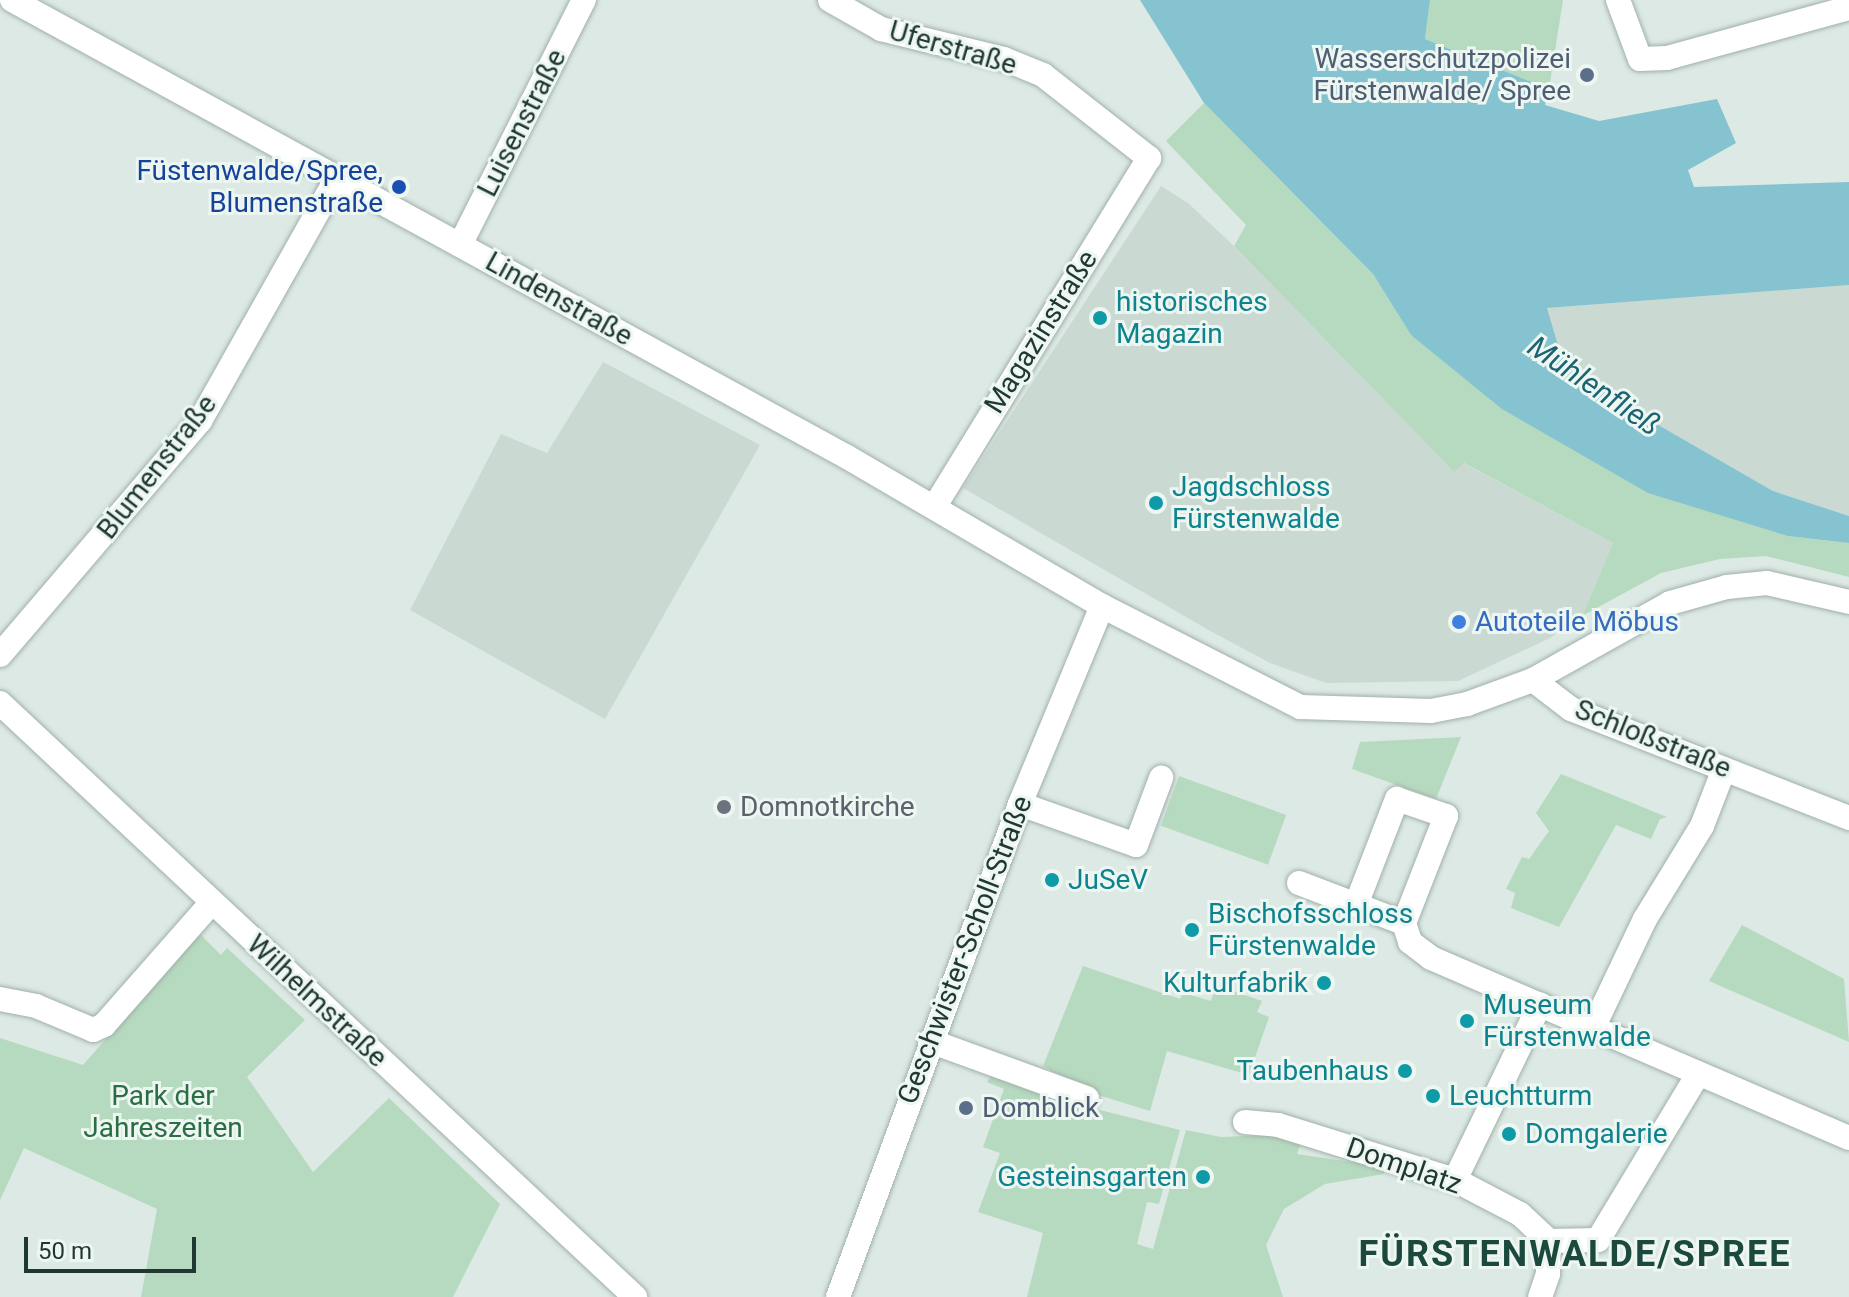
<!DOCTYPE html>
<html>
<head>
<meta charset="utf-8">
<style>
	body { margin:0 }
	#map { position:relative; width:1849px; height:1297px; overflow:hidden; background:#dde9e4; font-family:Roboto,sans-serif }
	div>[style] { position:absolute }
	.built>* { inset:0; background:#cbd9d3 }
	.green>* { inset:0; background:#b6dabf; transform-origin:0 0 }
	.water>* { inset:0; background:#84c3cf }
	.roads { filter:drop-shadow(0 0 2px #a0b0ab) drop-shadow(0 0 2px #a0b0ab) }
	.minor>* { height:24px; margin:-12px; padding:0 12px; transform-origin:12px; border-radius:12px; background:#fff }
	.dots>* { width:22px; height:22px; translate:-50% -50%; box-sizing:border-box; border:4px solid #edf6f1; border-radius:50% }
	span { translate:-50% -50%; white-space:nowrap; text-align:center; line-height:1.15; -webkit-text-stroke:6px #edf6f1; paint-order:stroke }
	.street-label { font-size:28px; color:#1f3831 }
	.service-label { font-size:28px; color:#4e5e75 }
	.right { translate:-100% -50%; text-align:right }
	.left { translate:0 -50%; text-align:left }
	.transit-label { font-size:28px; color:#164399 }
	.culture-label { font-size:28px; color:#0d838f }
	.shop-label { font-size:28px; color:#366cbe }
	.worship-label { font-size:28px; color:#5b616d }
	.park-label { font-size:28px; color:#2a6e44 }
	.water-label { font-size:30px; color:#1b6472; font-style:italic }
	.district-label { font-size:36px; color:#1c493e; font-weight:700; letter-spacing:2px }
	.scale { position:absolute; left:24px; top:1237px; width:172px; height:36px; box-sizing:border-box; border:4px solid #1f3831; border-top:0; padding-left:10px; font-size:24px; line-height:28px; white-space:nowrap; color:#1f3831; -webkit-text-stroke:6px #edf6f1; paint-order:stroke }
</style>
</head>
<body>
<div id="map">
	<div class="built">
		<div style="clip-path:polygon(1161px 186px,1188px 203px,1234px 246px,1454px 472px,1463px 463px,1613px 543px,1582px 616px,1550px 638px,1458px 681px,1326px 683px,1270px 663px,1212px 632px,963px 488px)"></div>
		<div style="clip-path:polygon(1849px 285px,1849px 516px,1773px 491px,1627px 407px,1561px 355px,1547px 308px)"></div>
		<div style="clip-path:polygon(603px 362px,760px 445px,605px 719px,410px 610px,501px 434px,547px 453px)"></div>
	</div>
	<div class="green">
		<div style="clip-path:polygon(1430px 0,1563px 0,1549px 89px,1425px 39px)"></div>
		<div style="clip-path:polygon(1204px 103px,1373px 274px,1411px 335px,1788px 536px,1849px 543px,1849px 577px,1766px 556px,1720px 559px,1661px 573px,1582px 616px,1613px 543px,1464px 463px,1454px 472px,1234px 246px,1246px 225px,1166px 141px)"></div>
		<div style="clip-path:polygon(1461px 737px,1436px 799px,1352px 769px,1360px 742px)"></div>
		<div style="clip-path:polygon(1561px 774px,1667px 817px,1660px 819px,1651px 839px,1616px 825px,1559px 927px,1511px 908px,1515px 893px,1506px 889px,1522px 857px,1529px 859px,1549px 831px,1536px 813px)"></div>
		<div style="left:1179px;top:776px;width:114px;height:53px;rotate:20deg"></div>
		<div style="clip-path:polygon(1742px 925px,1844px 979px,1849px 1042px,1709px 981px)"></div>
		<div style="clip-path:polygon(199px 933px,221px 955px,227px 948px,305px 1020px,247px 1077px,313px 1172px,389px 1098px,500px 1204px,453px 1297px,141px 1297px,157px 1209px,24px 1148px,0 1200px,0 1038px,83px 1065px)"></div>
		<div style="clip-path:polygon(1083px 966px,1180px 999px,1183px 993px,1211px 1001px,1216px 985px,1262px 1001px,1257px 1012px,1269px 1017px,1249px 1075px,1167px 1051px,1150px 1111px,1092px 1093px,1043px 1066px)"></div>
		<div style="clip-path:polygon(995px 1070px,1092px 1114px,1096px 1109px,1180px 1130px,1159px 1204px,1147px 1202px,1137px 1244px,1153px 1249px,1186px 1130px,1221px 1137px,1273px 1135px,1301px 1143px,1297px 1154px,1385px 1167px,1384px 1174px,1325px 1184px,1284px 1209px,1266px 1245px,1283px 1297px,1027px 1297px,1043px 1233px,978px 1212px,1000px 1153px,983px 1147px,1004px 1089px,987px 1082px)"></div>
	</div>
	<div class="water">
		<div style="clip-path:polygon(1140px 0,1430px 0,1425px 39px,1549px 89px,1545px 105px,1599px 121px,1717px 99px,1736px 143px,1688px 170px,1694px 187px,1849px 182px,1849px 285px,1547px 308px,1561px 355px,1627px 407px,1773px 491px,1849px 516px,1849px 543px,1788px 536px,1648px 493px,1502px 409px,1411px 335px,1373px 274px,1204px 103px)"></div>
	</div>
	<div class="roads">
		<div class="minor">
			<div style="left:12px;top:0;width:952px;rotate:28.69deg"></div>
			<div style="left:847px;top:457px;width:295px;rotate:30.3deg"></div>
			<div style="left:1102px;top:606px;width:222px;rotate:27deg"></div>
			<div style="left:1300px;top:707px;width:131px;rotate:1.7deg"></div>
			<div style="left:1431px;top:711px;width:37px;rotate:-11deg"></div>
			<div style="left:1467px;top:704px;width:70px;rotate:-20deg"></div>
			<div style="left:1533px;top:680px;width:157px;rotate:-29.3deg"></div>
			<div style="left:1670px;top:603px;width:59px;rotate:-15.7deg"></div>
			<div style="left:1727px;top:587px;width:40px;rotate:-5.7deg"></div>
			<div style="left:1767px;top:583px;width:84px;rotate:13deg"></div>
			<div style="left:830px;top:0;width:59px;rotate:29.6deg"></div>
			<div style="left:881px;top:29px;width:127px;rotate:13.7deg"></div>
			<div style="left:1004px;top:59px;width:42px;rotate:22.3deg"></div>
			<div style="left:1043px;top:75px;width:135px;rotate:38.1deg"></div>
			<div style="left:1149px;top:158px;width:410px;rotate:121.6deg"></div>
			<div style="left:1618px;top:0;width:63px;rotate:69.6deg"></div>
			<div style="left:1640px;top:59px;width:27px;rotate:-2deg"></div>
			<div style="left:1667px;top:58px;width:189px;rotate:-15.4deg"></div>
			<div style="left:460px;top:245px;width:275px;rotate:-63.2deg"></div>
			<div style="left:0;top:655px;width:308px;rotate:-49.5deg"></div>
			<div style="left:200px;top:421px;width:279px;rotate:-60.6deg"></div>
			<div style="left:1533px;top:680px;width:48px;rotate:37.3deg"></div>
			<div style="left:1571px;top:709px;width:299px;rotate:21.4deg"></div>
			<div style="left:0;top:703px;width:870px;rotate:43.09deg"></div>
			<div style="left:1020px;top:804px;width:123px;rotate:19.5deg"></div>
			<div style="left:1136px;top:845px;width:72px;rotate:-69.5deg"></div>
			<div style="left:1299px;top:883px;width:112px;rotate:20.9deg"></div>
			<div style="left:1356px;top:905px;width:114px;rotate:-68.9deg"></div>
			<div style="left:1397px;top:799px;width:52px;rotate:19.1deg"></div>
			<div style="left:1446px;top:816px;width:115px;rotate:111.4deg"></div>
			<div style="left:1404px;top:923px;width:20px;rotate:72deg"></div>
			<div style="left:1410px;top:942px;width:26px;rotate:37deg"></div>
			<div style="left:1431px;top:958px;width:455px;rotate:23.3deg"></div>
			<div style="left:0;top:999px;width:37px;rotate:11deg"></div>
			<div style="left:36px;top:1006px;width:62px;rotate:22.8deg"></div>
			<div style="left:93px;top:1030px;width:12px;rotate:-24deg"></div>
			<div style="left:104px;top:1025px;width:162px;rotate:-48.7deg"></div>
			<div style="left:1593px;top:1028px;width:121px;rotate:-64.5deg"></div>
			<div style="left:1645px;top:919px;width:109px;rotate:-58.5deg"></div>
			<div style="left:1702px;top:826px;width:61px;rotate:-68.9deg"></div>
			<div style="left:930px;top:1041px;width:167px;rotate:20deg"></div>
			<div style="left:1245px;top:1122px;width:33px;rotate:5deg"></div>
			<div style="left:1278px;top:1125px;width:185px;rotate:17.3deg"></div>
			<div style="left:1455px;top:1180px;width:73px;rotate:27.6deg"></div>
			<div style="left:1520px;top:1214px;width:40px;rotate:43deg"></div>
			<div style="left:1549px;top:1241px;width:33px;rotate:92deg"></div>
			<div style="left:1548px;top:1274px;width:24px;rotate:109deg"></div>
			<div style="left:1455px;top:1180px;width:195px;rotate:-64.2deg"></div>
			<div style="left:1549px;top:1241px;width:49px;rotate:-1.2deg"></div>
			<div style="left:1598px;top:1240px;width:194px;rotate:-58.9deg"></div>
			<div style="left:838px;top:1297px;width:526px;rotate:-69.74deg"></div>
			<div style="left:1020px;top:804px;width:214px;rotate:-67.5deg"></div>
		</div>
	</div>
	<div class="dots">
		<div style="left:1587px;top:75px;background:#5c6f8a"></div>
		<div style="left:399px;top:187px;background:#1a4fb4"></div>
		<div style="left:1100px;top:318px;background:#0f9aa8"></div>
		<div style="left:1156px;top:503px;background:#0f9aa8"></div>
		<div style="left:1459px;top:622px;background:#3f7fe0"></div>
		<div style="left:724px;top:807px;background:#6b7280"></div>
		<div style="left:1052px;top:880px;background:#0f9aa8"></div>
		<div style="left:1192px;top:930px;background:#0f9aa8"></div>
		<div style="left:1324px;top:983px;background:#0f9aa8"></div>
		<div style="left:1467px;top:1021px;background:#0f9aa8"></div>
		<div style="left:1405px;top:1071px;background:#0f9aa8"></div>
		<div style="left:1433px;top:1096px;background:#0f9aa8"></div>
		<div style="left:966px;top:1108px;background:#5c6f8a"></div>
		<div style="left:1509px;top:1134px;background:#0f9aa8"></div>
		<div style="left:1203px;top:1177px;background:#0f9aa8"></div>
	</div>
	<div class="street-label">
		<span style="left:953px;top:48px;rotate:16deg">Uferstraße</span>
		<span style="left:522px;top:123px;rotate:-63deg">Luisenstraße</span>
		<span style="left:559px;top:299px;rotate:29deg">Lindenstraße</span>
		<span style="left:1041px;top:332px;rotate:-58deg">Magazinstraße</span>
		<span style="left:157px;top:467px;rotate:-52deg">Blumenstraße</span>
		<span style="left:1653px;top:739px;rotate:22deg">Schloßstraße</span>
		<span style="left:965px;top:950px;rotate:-69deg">Geschwister-Scholl-Straße</span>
		<span style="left:317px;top:1001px;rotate:43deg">Wilhelmstraße</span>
		<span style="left:1404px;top:1166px;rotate:19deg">Domplatz</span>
	</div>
	<div class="service-label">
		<span class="right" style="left:1571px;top:75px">Wasserschutzpolizei<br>Fürstenwalde/ Spree</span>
		<span class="left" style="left:982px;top:1108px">Domblick</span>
	</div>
	<div class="transit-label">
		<span class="right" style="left:383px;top:187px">Füstenwalde/Spree,<br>Blumenstraße</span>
	</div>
	<div class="culture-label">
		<span class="left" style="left:1116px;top:318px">historisches<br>Magazin</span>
		<span class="left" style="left:1172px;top:503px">Jagdschloss<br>Fürstenwalde</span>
		<span class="left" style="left:1068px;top:880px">JuSeV</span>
		<span class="left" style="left:1208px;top:930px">Bischofsschloss<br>Fürstenwalde</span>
		<span class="right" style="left:1308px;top:983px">Kulturfabrik</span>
		<span class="left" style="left:1483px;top:1021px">Museum<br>Fürstenwalde</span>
		<span class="right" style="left:1389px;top:1071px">Taubenhaus</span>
		<span class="left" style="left:1449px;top:1096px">Leuchtturm</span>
		<span class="left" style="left:1525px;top:1134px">Domgalerie</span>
		<span class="right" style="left:1187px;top:1177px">Gesteinsgarten</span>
	</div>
	<div class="shop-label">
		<span class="left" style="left:1475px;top:622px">Autoteile Möbus</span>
	</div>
	<div class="worship-label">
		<span class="left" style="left:740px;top:807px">Domnotkirche</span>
	</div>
	<div class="park-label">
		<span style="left:163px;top:1112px">Park der<br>Jahreszeiten</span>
	</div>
	<div class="water-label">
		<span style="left:1594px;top:386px;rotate:34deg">Mühlenfließ</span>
	</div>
	<div class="district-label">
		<span style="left:1575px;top:1255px">FÜRSTENWALDE/SPREE</span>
	</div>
	<div class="scale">50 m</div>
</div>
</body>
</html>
